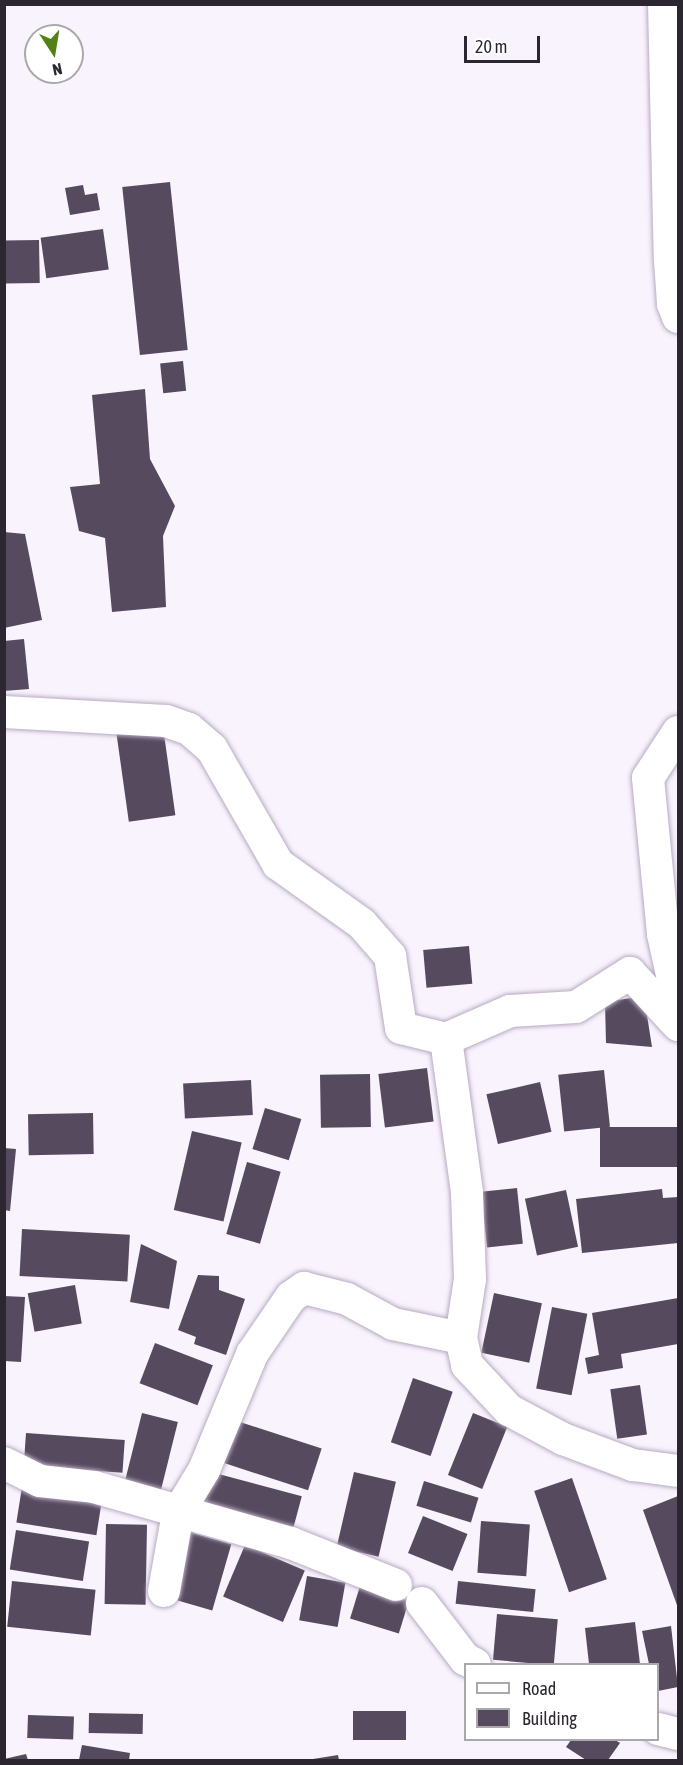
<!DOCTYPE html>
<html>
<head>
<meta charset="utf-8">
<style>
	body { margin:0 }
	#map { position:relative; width:683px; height:1765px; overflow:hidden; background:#f9f3fd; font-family:"Asap Condensed",sans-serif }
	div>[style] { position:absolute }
	.building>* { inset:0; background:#564a5f; transform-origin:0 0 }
	.roads { filter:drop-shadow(0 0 2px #b8aac2) drop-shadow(0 0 2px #b8aac2) }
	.minor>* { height:32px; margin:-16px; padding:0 16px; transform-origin:16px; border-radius:16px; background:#fff }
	span { translate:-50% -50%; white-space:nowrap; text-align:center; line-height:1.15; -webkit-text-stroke:6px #fff; paint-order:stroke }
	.frame { position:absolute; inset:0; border:6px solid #2c2630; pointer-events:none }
	.legend { position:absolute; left:464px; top:1663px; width:195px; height:78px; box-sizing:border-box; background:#fff; border:2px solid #aba8ac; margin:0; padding:8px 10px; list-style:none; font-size:18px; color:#2c2630 }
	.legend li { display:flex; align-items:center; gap:12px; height:30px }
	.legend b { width:30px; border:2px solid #aba8ac }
	.north { position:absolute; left:24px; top:24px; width:60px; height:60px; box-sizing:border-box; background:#fff; border:2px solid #aba8ac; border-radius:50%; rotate:168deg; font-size:16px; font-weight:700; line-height:24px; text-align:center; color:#2c2630 }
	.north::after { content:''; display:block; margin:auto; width:21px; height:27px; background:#538212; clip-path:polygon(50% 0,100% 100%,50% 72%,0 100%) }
	.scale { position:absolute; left:464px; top:36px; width:76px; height:27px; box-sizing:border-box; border:3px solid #2c2630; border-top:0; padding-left:8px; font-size:18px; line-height:21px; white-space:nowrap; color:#2c2630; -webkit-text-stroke:4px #fff; paint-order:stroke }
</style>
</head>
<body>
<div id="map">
	<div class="building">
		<div style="left:170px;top:182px;width:169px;height:48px;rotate:84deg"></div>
		<div style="clip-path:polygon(83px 185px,85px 195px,97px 193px,100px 210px,70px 215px,65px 188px)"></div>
		<div style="left:103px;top:229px;width:41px;height:63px;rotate:82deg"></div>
		<div style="left:39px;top:240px;width:43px;height:35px;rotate:89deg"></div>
		<div style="left:183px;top:361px;width:30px;height:23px;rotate:84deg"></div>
		<div style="clip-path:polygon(145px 389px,150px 459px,175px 506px,163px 536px,166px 607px,112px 612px,105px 538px,79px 531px,70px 487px,100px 484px,92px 395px)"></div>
		<div style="clip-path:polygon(4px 532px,25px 534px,42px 620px,4px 628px)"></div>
		<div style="clip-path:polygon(24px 639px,29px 689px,4px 691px,4px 641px)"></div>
		<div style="left:163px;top:727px;width:89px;height:47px;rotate:82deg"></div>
		<div style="left:469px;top:946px;width:38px;height:46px;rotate:85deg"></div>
		<div style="clip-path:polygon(644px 996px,652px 1047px,606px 1043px,605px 1002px)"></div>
		<div style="left:427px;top:1068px;width:54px;height:49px;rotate:83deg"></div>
		<div style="left:604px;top:1070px;width:57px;height:46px;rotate:84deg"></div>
		<div style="left:370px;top:1074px;width:53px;height:50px;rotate:89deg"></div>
		<div style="left:251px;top:1080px;width:35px;height:68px;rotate:87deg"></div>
		<div style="left:540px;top:1082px;width:51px;height:55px;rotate:77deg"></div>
		<div style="left:265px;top:1108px;width:38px;height:43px;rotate:17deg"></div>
		<div style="left:93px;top:1113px;width:41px;height:65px;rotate:89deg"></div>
		<div style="left:678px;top:1127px;width:40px;height:78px;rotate:90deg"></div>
		<div style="left:192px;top:1131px;width:51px;height:81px;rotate:13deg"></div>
		<div style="clip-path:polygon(4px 1148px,16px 1149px,10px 1211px,4px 1210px)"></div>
		<div style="left:247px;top:1162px;width:35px;height:75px;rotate:16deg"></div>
		<div style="left:517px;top:1188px;width:56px;height:36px;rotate:84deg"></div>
		<div style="clip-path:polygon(662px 1189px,663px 1198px,678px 1197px,678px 1243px,582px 1253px,576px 1199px)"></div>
		<div style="left:566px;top:1190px;width:58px;height:42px;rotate:78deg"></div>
		<div style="left:22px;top:1229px;width:108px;height:47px;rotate:3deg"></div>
		<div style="clip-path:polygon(141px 1244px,177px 1261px,169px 1309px,130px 1302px)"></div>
		<div style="clip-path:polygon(198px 1275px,219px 1276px,219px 1290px,245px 1299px,226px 1355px,194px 1344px,196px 1337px,178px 1330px)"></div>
		<div style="left:75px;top:1285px;width:39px;height:48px;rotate:80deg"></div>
		<div style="left:494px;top:1293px;width:49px;height:61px;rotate:12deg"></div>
		<div style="clip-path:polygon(4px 1296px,25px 1297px,21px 1362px,4px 1361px)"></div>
		<div style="clip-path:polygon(678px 1298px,678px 1344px,621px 1354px,623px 1368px,588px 1374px,585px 1358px,599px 1355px,592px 1313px)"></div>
		<div style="left:552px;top:1307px;width:36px;height:83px;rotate:11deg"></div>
		<div style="left:155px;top:1343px;width:62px;height:43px;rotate:21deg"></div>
		<div style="left:413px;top:1378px;width:42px;height:68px;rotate:19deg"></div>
		<div style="left:640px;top:1385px;width:50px;height:30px;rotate:82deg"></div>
		<div style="left:142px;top:1413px;width:37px;height:72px;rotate:14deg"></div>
		<div style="left:473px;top:1413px;width:37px;height:67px;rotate:22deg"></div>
		<div style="left:237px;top:1421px;width:89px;height:44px;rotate:18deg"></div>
		<div style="left:26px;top:1433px;width:99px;height:33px;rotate:4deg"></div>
		<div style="left:211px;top:1472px;width:94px;height:40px;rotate:15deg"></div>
		<div style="left:354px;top:1472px;width:43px;height:77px;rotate:13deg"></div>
		<div style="left:572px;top:1478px;width:107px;height:40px;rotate:71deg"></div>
		<div style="left:424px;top:1481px;width:57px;height:26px;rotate:17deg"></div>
		<div style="left:22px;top:1487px;width:81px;height:36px;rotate:9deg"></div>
		<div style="clip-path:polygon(678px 1496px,678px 1608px,643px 1510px)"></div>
		<div style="left:423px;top:1516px;width:48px;height:40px;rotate:22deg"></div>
		<div style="left:481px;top:1521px;width:49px;height:52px;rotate:4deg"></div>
		<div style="left:106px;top:1524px;width:41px;height:80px;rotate:1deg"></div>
		<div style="left:16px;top:1530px;width:74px;height:40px;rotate:9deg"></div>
		<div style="left:189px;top:1532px;width:44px;height:69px;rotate:16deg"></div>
		<div style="left:245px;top:1545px;width:65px;height:56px;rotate:23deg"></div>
		<div style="left:307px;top:1576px;width:39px;height:45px;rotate:10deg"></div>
		<div style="left:12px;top:1581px;width:84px;height:46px;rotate:6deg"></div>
		<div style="left:458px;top:1581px;width:78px;height:23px;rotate:6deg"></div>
		<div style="left:360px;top:1586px;width:51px;height:34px;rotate:17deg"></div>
		<div style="left:497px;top:1614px;width:61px;height:46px;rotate:5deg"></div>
		<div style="clip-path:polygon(635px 1622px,640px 1664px,589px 1664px,585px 1628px)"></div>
		<div style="clip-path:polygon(671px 1626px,678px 1687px,658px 1691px,658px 1664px,649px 1664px,642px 1631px)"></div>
		<div style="left:406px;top:1711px;width:29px;height:53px;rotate:90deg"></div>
		<div style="left:89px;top:1713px;width:54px;height:20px;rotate:1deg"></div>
		<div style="left:28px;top:1715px;width:46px;height:23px;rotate:2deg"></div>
		<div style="clip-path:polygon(571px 1740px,615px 1740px,620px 1743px,608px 1760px,586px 1760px,566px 1747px)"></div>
		<div style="clip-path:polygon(82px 1745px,130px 1753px,129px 1760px,79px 1760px)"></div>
		<div style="clip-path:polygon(26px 1754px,28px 1760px,4px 1760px,4px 1759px)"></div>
		<div style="clip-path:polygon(338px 1755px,339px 1760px,313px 1760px,313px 1759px)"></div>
	</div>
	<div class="roads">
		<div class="minor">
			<div style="left:664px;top:4px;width:256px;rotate:88.7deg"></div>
			<div style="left:670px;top:260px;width:44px;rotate:86.1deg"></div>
			<div style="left:673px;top:304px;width:14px;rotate:69deg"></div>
			<div style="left:4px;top:712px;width:162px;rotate:3.2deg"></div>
			<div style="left:166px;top:721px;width:24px;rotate:19deg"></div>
			<div style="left:189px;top:729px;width:30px;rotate:41deg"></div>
			<div style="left:212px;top:749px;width:133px;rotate:60.1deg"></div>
			<div style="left:278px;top:864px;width:103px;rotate:35.5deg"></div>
			<div style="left:362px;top:924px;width:43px;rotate:48.8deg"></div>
			<div style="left:390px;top:956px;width:73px;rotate:81.3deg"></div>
			<div style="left:401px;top:1028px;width:46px;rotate:13.7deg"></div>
			<div style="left:446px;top:1039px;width:70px;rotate:-23.6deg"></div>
			<div style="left:510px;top:1011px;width:66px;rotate:-3.5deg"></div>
			<div style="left:576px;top:1007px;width:64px;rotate:-32.2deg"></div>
			<div style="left:630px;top:973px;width:71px;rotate:47.3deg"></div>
			<div style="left:678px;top:732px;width:55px;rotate:123.1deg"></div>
			<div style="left:648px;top:778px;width:157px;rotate:84.5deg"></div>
			<div style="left:663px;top:934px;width:70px;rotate:77.6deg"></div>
			<div style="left:446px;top:1039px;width:155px;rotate:82.2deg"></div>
			<div style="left:467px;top:1193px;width:86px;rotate:88deg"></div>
			<div style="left:470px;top:1279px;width:60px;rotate:98.7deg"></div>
			<div style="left:461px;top:1338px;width:28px;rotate:77deg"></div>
			<div style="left:467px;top:1365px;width:62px;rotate:47deg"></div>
			<div style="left:509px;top:1410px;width:61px;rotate:28.2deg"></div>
			<div style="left:563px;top:1439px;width:75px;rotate:20.4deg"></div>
			<div style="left:633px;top:1465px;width:45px;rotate:7.6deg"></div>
			<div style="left:4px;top:1463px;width:40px;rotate:26.6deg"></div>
			<div style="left:40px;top:1481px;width:54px;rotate:6.3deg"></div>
			<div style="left:94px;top:1487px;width:205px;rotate:15.9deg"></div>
			<div style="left:291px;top:1543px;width:113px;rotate:21.8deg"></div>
			<div style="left:164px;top:1591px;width:79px;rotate:-79.8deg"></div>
			<div style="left:178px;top:1513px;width:50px;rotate:-58.8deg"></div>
			<div style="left:204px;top:1470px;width:126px;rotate:-67.5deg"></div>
			<div style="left:252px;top:1354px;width:69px;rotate:-55.6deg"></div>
			<div style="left:291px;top:1297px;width:16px;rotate:-35deg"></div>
			<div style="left:304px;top:1288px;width:44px;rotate:14.3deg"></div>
			<div style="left:347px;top:1299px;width:52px;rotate:28.5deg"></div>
			<div style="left:393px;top:1324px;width:69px;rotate:11.6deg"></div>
			<div style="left:422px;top:1603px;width:71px;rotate:52.5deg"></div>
			<div style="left:465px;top:1659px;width:11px;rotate:27deg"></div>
			<div style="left:658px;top:1729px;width:21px;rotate:14deg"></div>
		</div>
	</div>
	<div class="frame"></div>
	<ul class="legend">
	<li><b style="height:8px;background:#fff"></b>Road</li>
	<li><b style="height:16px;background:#564a5f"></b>Building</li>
	</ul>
	<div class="north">N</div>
	<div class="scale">20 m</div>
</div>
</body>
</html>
